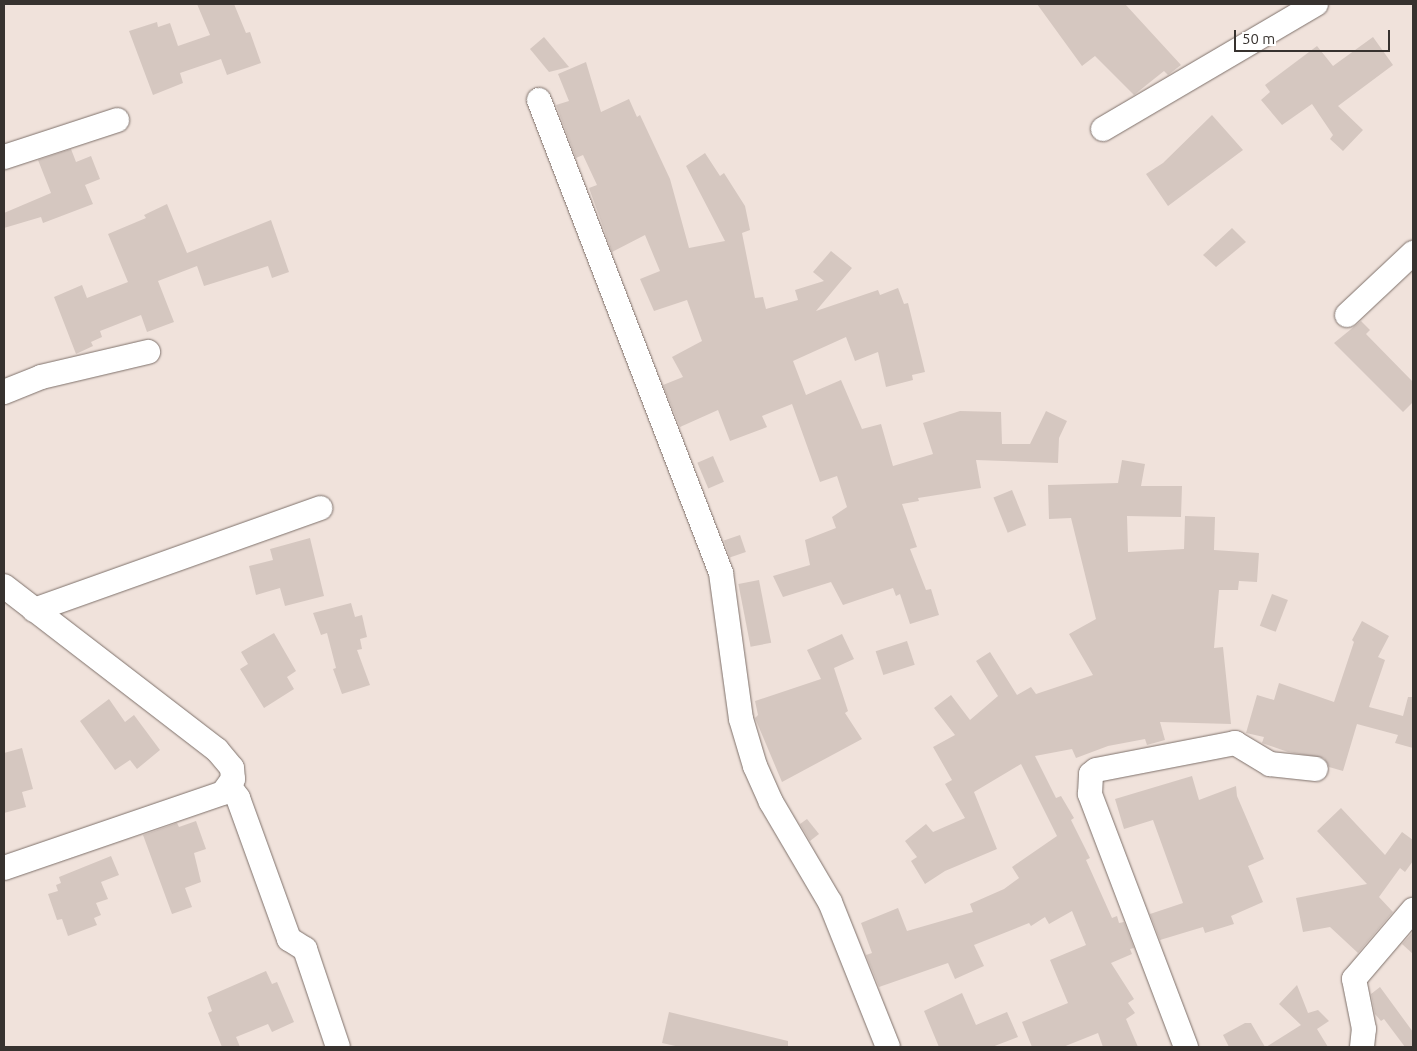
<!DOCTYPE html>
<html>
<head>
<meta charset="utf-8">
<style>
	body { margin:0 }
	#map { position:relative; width:1417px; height:1051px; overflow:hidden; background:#f0e2db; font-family:Ubuntu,sans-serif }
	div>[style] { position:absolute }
	.building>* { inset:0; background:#d5c7c0; transform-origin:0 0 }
	.roads { filter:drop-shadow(0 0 1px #7e716b) drop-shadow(0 0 1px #7e716b) }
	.minor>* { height:24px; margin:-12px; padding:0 12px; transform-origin:12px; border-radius:12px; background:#fff }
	span { translate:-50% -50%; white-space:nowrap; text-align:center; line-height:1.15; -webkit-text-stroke:4.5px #fff; paint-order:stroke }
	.frame { position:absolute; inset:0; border:5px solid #37322f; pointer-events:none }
	.scale { position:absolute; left:1234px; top:30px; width:156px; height:22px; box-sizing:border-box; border:2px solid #37322f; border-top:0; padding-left:6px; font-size:15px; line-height:18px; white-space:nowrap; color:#37322f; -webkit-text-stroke:4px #fff; paint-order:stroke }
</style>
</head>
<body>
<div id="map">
	<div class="building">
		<div style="clip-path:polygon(197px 4px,234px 4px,246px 33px,250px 32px,261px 63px,227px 75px,221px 59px,180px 73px,183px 83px,153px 95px,129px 31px,157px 22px,158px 27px,170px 23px,178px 46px,210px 35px)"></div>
		<div style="clip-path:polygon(1037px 4px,1125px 4px,1181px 65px,1168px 75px,1164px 71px,1134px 95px,1095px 56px,1082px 66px)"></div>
		<div style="clip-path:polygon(544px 37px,569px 67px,549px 72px,530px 49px)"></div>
		<div style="clip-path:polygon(1373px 37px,1393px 65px,1338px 106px,1363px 130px,1343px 151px,1330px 139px,1333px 135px,1312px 104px,1282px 125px,1261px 100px,1270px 92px,1265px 85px,1317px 46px,1333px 66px)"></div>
		<div style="clip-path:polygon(586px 62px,601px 112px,629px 99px,637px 117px,640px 115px,670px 179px,689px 248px,725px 241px,686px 166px,705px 153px,720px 176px,724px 173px,745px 206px,750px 230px,742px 233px,755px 298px,763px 297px,766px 309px,798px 300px,795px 290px,824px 281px,813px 272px,831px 251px,852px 268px,816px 311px,878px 290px,880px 295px,898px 288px,904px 304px,908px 303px,925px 372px,912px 375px,913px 380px,886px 387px,878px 352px,855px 361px,846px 337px,793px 361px,806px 395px,841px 380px,862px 429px,881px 424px,893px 466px,933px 454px,923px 423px,960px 411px,1001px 412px,1002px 444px,1030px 444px,1046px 411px,1067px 421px,1059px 438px,1058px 463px,976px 460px,981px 488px,918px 498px,919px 501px,902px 504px,917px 547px,910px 549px,926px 590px,931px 589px,939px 615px,910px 624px,900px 594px,896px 596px,893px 588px,843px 605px,831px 582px,783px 597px,773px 576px,810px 565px,805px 540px,836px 528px,832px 517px,847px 507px,837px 476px,820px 482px,792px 404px,762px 416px,767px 427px,730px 441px,718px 410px,680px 427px,663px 385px,683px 377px,672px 357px,702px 341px,687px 300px,654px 311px,640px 279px,660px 271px,645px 235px,612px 252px,589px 188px,597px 185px,583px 155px,576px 158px,556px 105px,569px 101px,558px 74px)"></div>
		<div style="clip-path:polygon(1212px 115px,1243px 150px,1168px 206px,1146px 174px,1163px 163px)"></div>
		<div style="clip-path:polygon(71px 149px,76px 162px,91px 156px,100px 179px,85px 185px,93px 204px,43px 223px,41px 217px,4px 228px,4px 213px,51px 193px,38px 160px)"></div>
		<div style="clip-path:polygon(167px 204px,187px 253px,271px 220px,289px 272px,272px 278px,268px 266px,204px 286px,197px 266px,158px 281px,174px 322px,147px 332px,141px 315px,100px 331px,102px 337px,91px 342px,93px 346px,76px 354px,54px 297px,82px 285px,87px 298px,128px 282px,108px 234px,146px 218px,144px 215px)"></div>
		<div style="clip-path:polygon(1232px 228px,1246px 242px,1216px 267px,1203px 255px)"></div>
		<div style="clip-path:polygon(1361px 321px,1370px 330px,1366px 334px,1413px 382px,1413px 402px,1403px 412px,1334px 343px)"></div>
		<div style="left:713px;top:456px;width:28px;height:17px;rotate:67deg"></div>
		<div style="clip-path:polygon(1122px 460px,1145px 464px,1141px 486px,1182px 486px,1181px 517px,1127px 516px,1128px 552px,1184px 549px,1185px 516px,1215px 517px,1214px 550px,1259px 553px,1257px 582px,1239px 581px,1238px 590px,1219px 590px,1214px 648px,1223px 647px,1231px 724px,1160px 722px,1165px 740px,1147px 745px,1145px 739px,1108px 746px,1076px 758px,1072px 749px,1035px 756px,1056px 798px,1061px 796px,1074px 818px,1071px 820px,1090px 858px,1086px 860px,1112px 918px,1117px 916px,1119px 923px,1124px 922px,1134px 948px,1130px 949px,1132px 954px,1111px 963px,1134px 999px,1128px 1003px,1135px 1013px,1126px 1019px,1138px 1047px,1103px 1047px,1098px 1033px,1063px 1047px,1032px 1047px,1022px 1022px,1068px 1003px,1050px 960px,1086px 945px,1072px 911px,1049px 924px,1045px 917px,1031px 926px,1029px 923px,974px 945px,984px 966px,955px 979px,948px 963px,879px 987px,866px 955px,872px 953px,861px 923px,898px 908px,907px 931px,973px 912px,970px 904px,1004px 889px,1019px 878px,1012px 867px,1057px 836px,1021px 764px,974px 792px,997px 849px,945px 871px,925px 884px,911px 861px,917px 857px,905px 841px,926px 824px,933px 832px,965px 818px,945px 784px,952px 780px,933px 747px,955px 735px,934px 708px,951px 695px,970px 720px,998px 696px,976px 661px,990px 652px,1017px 695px,1031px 687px,1036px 694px,1093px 675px,1069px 634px,1096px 619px,1071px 518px,1049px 519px,1048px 485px,1118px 483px)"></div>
		<div style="left:1012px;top:490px;width:38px;height:20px;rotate:68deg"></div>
		<div style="left:740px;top:535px;width:18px;height:17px;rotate:71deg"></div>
		<div style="clip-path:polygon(310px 538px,324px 596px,285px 606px,280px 588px,256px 595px,249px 566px,273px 560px,270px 549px)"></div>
		<div style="left:759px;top:580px;width:64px;height:21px;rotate:79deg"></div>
		<div style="left:1272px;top:594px;width:17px;height:34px;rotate:21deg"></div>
		<div style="clip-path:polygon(351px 603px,355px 617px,362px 615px,367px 637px,360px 639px,362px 649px,357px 650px,370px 685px,342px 694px,333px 669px,336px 668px,327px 633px,321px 635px,313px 613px)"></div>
		<div style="clip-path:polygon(1362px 621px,1389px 636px,1378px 657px,1385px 660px,1369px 707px,1403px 716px,1408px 697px,1413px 697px,1413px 748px,1395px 743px,1398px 735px,1357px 724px,1343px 771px,1329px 767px,1324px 758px,1288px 752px,1262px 743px,1264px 737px,1246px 733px,1257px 695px,1274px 700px,1279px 683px,1334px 702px,1354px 642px,1352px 640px)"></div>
		<div style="clip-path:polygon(274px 633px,296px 671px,287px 677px,294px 689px,264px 708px,240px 669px,248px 664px,241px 652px)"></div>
		<div style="clip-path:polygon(842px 634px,854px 659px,834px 668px,848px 711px,845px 713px,862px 739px,782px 782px,755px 718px,758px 715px,755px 701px,821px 679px,807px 650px)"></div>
		<div style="left:907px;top:641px;width:25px;height:33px;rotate:72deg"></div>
		<div style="clip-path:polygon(109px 699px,125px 722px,134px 715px,160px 750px,137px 769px,130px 760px,115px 770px,80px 721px)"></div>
		<div style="clip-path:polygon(22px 748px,33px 789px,22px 792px,26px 807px,4px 813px,4px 753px)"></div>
		<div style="clip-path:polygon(1192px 776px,1199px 800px,1236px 786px,1237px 796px,1264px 859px,1248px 866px,1263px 902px,1231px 916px,1234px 924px,1205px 933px,1203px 927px,1160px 940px,1150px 914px,1183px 903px,1153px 820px,1124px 829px,1115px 799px)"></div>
		<div style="clip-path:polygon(1341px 808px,1385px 855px,1402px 832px,1413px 840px,1413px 861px,1405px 872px,1400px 868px,1379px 897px,1393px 912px,1358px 953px,1330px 927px,1303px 932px,1296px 898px,1367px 884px,1317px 831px)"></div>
		<div style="clip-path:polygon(807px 819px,819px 834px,810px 841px,800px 824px)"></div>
		<div style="clip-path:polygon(196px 821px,206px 849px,194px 853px,201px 882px,185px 888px,192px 907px,172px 914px,143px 835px,177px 823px,179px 827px)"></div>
		<div style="clip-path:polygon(111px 856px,119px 875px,101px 882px,108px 899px,96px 903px,101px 915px,94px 918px,97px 925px,68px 936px,62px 919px,57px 920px,48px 894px,58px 891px,56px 885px,61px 883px,59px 877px)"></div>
		<div style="clip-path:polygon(1412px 933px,1413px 934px,1413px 954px,1402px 944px)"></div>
		<div style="clip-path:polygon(266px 971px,272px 984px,277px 982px,294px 1022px,272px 1032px,268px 1024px,236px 1037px,240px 1047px,222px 1047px,208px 1013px,212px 1011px,207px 997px)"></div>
		<div style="clip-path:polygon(1297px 985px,1308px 1013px,1318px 1010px,1329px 1021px,1317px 1029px,1328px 1047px,1266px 1047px,1301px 1025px,1279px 1004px)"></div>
		<div style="clip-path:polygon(1380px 987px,1413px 1032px,1413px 1047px,1405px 1047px,1384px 1019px,1381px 1021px,1375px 1014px,1371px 994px)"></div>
		<div style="clip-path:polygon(962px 993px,976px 1025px,1007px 1012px,1018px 1037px,992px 1047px,939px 1047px,924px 1011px)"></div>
		<div style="clip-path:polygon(669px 1012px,788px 1041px,788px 1047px,680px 1047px,662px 1043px)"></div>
		<div style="clip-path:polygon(1245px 1023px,1251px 1023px,1265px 1047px,1229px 1047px,1223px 1035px)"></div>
	</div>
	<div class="roads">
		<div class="minor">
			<div style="left:539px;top:100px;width:507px;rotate:68.95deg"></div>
			<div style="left:721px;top:573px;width:147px;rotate:82.2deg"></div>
			<div style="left:741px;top:719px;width:49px;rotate:73.4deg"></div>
			<div style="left:755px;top:766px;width:39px;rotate:66deg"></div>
			<div style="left:771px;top:802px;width:116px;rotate:59.5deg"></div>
			<div style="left:830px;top:902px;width:156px;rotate:68.2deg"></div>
			<div style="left:1103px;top:129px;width:247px;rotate:-30.4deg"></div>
			<div style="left:4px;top:157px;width:119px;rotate:-18.1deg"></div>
			<div style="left:1347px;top:315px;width:91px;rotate:-43.2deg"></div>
			<div style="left:4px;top:392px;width:40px;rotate:-22deg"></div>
			<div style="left:41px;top:377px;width:110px;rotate:-13.2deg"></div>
			<div style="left:4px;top:586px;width:269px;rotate:37.6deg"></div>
			<div style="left:217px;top:750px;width:23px;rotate:50deg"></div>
			<div style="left:232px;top:768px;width:11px;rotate:85deg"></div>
			<div style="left:233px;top:779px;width:17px;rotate:126deg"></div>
			<div style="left:223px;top:793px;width:231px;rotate:161.1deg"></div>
			<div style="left:34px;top:610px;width:304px;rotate:-19.6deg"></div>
			<div style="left:230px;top:787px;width:14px;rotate:54deg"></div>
			<div style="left:238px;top:798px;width:150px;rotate:70.1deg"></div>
			<div style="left:289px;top:939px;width:19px;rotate:32deg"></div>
			<div style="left:305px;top:949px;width:103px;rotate:71.4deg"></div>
			<div style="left:1186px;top:1047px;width:271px;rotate:-110.8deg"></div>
			<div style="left:1090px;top:794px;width:20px;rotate:-87deg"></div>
			<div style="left:1091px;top:774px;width:6px;rotate:-39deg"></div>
			<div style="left:1096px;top:770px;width:142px;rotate:-11deg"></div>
			<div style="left:1235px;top:743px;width:41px;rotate:31deg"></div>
			<div style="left:1270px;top:764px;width:46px;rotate:6.2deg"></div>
			<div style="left:1362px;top:1047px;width:18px;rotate:-84deg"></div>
			<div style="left:1364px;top:1029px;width:51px;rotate:-101.3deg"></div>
			<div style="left:1354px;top:979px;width:91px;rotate:-49.5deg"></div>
		</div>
	</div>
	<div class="frame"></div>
	<div class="scale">50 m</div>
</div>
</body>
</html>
